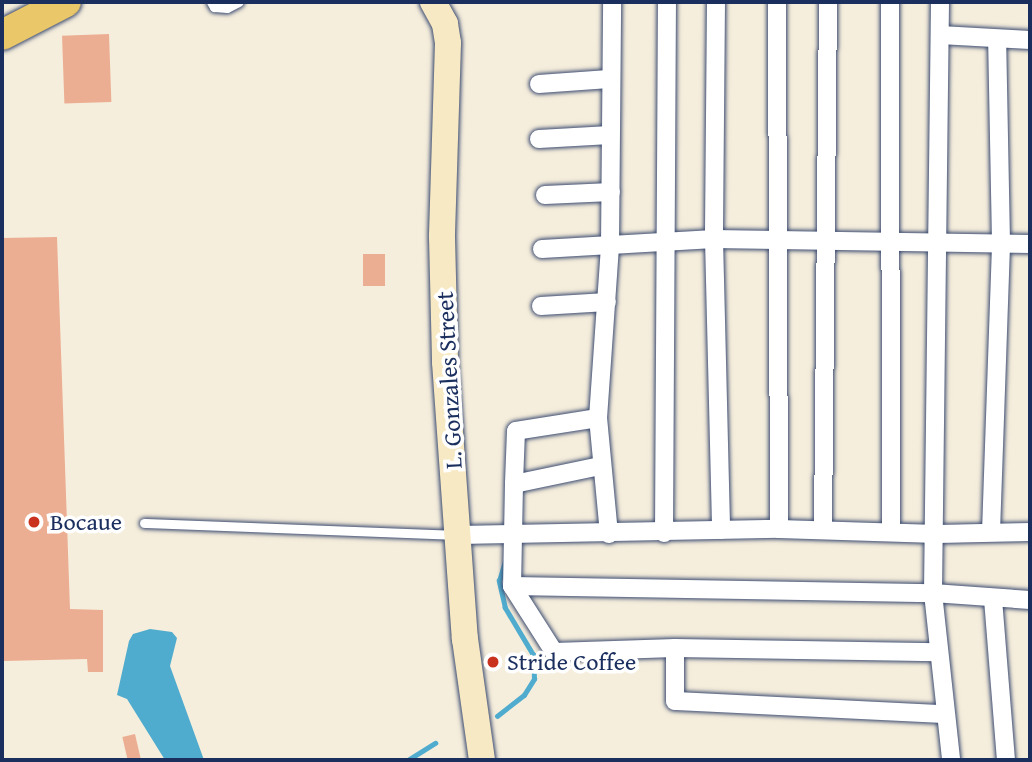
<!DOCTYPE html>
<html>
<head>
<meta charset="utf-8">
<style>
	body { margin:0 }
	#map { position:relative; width:1032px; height:762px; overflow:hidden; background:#f6eedc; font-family:"Gentium Book Plus",serif }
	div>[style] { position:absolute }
	.water>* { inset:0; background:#50acce }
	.stream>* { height:4.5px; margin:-2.25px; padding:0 2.25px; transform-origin:2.25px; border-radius:2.25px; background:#50acce }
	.building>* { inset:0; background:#ecae93; transform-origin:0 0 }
	.roads { filter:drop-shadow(0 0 2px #3c4c71) drop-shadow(0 0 2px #3c4c71) }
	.lane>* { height:9px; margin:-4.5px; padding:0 4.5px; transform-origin:4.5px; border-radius:4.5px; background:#fff }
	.street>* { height:18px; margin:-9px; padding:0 9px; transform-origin:9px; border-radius:9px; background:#fff }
	.secondary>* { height:26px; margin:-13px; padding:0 13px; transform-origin:13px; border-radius:13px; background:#f7e9c3 }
	.primary>* { height:30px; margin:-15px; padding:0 15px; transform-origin:15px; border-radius:15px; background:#eac769 }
	.dots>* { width:19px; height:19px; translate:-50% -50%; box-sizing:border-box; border:4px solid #fff; border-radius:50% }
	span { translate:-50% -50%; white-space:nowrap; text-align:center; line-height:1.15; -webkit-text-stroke:7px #fff; paint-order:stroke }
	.street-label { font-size:24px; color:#1b2f5e }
	.poi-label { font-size:24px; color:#1b2f5e }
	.left { translate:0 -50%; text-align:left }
	.frame { position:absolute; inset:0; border:4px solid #1b2f5e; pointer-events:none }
</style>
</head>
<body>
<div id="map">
	<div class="water">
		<div style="clip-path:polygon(150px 629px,172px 632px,177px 638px,170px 666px,204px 760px,165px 760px,127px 699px,117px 695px,129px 641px,133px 634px)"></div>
	</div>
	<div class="stream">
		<div style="left:497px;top:716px;width:34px;rotate:-38deg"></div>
		<div style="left:524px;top:695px;width:19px;rotate:-58deg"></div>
		<div style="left:534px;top:679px;width:24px;rotate:-92deg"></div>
		<div style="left:533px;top:655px;width:55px;rotate:-120.8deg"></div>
		<div style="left:505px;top:608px;width:28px;rotate:-103deg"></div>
		<div style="left:499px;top:581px;width:21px;rotate:-73deg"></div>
		<div style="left:408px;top:760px;width:32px;rotate:-32deg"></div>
	</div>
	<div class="building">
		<div style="left:109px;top:34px;width:68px;height:47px;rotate:88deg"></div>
		<div style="clip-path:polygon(57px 237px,70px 609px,103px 610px,103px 672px,88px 672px,87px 659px,4px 661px,2px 238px)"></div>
		<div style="left:363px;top:254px;width:22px;height:32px"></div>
		<div style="left:135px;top:734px;width:27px;height:13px;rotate:77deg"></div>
	</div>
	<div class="roads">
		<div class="lane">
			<div style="left:211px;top:2px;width:6px;rotate:59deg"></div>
			<div style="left:214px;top:7px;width:13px;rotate:4deg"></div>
			<div style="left:227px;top:8px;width:13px;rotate:-27deg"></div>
			<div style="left:144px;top:523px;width:310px;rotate:2.2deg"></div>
		</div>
		<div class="street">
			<div style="left:716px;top:2px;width:237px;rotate:90.5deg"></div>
			<div style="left:714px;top:239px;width:291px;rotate:88.6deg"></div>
			<div style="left:777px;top:2px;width:527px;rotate:89.78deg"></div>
			<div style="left:890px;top:2px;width:529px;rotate:89.89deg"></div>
			<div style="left:940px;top:2px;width:591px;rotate:90.68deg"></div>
			<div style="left:933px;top:593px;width:168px;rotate:83.8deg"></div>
			<div style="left:940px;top:35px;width:90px;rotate:3.2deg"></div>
			<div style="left:539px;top:84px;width:70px;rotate:-4.1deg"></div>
			<div style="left:539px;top:139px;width:71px;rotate:-3.2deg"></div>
			<div style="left:545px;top:195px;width:66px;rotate:-2.6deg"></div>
			<div style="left:542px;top:249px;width:172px;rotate:-3.3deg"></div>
			<div style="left:714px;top:239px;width:316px;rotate:0.9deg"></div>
			<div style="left:541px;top:306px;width:66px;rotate:-3.5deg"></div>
			<div style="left:598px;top:418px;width:83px;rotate:171deg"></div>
			<div style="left:516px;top:431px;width:53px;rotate:92.2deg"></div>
			<div style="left:514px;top:484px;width:88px;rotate:-11.8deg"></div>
			<div style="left:514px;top:484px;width:102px;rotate:91.1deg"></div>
			<div style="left:512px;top:586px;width:78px;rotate:57.5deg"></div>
			<div style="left:554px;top:652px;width:121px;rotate:-1.9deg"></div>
			<div style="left:675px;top:648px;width:263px;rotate:0.9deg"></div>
			<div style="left:823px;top:530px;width:528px;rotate:-89.46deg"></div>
			<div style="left:991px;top:532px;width:290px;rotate:-88deg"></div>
			<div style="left:1001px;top:242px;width:203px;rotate:-91.1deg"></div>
			<div style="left:664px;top:533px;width:531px;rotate:-89.68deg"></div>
			<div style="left:609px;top:534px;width:117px;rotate:-95.4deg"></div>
			<div style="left:598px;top:418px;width:172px;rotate:-86deg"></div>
			<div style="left:610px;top:246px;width:244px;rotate:-89.5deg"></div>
			<div style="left:459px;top:535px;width:320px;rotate:-1.1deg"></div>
			<div style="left:779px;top:529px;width:158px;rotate:1.8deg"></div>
			<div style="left:937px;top:534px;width:93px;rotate:-1.2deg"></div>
			<div style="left:512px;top:586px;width:421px;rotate:1deg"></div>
			<div style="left:933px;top:593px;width:97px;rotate:4.1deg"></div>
			<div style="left:993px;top:599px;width:162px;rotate:85.4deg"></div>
			<div style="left:675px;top:648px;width:53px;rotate:90deg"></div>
			<div style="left:675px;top:701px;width:270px;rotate:2.8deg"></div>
		</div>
		<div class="secondary">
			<div style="left:433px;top:2px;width:25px;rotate:61deg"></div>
			<div style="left:445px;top:24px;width:19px;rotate:81deg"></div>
			<div style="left:448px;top:43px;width:194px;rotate:91.8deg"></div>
			<div style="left:442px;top:237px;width:125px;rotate:88.6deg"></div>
			<div style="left:445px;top:362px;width:278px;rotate:85.9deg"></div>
			<div style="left:465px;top:639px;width:122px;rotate:82deg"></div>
		</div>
		<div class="primary">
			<div style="left:2px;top:35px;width:72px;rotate:-27.3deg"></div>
		</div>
	</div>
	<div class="dots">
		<div style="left:34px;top:522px;background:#c8321e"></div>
		<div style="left:493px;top:662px;background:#c8321e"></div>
	</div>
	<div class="street-label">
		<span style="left:449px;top:380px;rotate:-93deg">L. Gonzales Street</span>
	</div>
	<div class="poi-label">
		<span class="left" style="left:50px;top:522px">Bocaue</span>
		<span class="left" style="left:507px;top:662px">Stride Coffee</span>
	</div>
	<div class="frame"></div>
</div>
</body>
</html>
